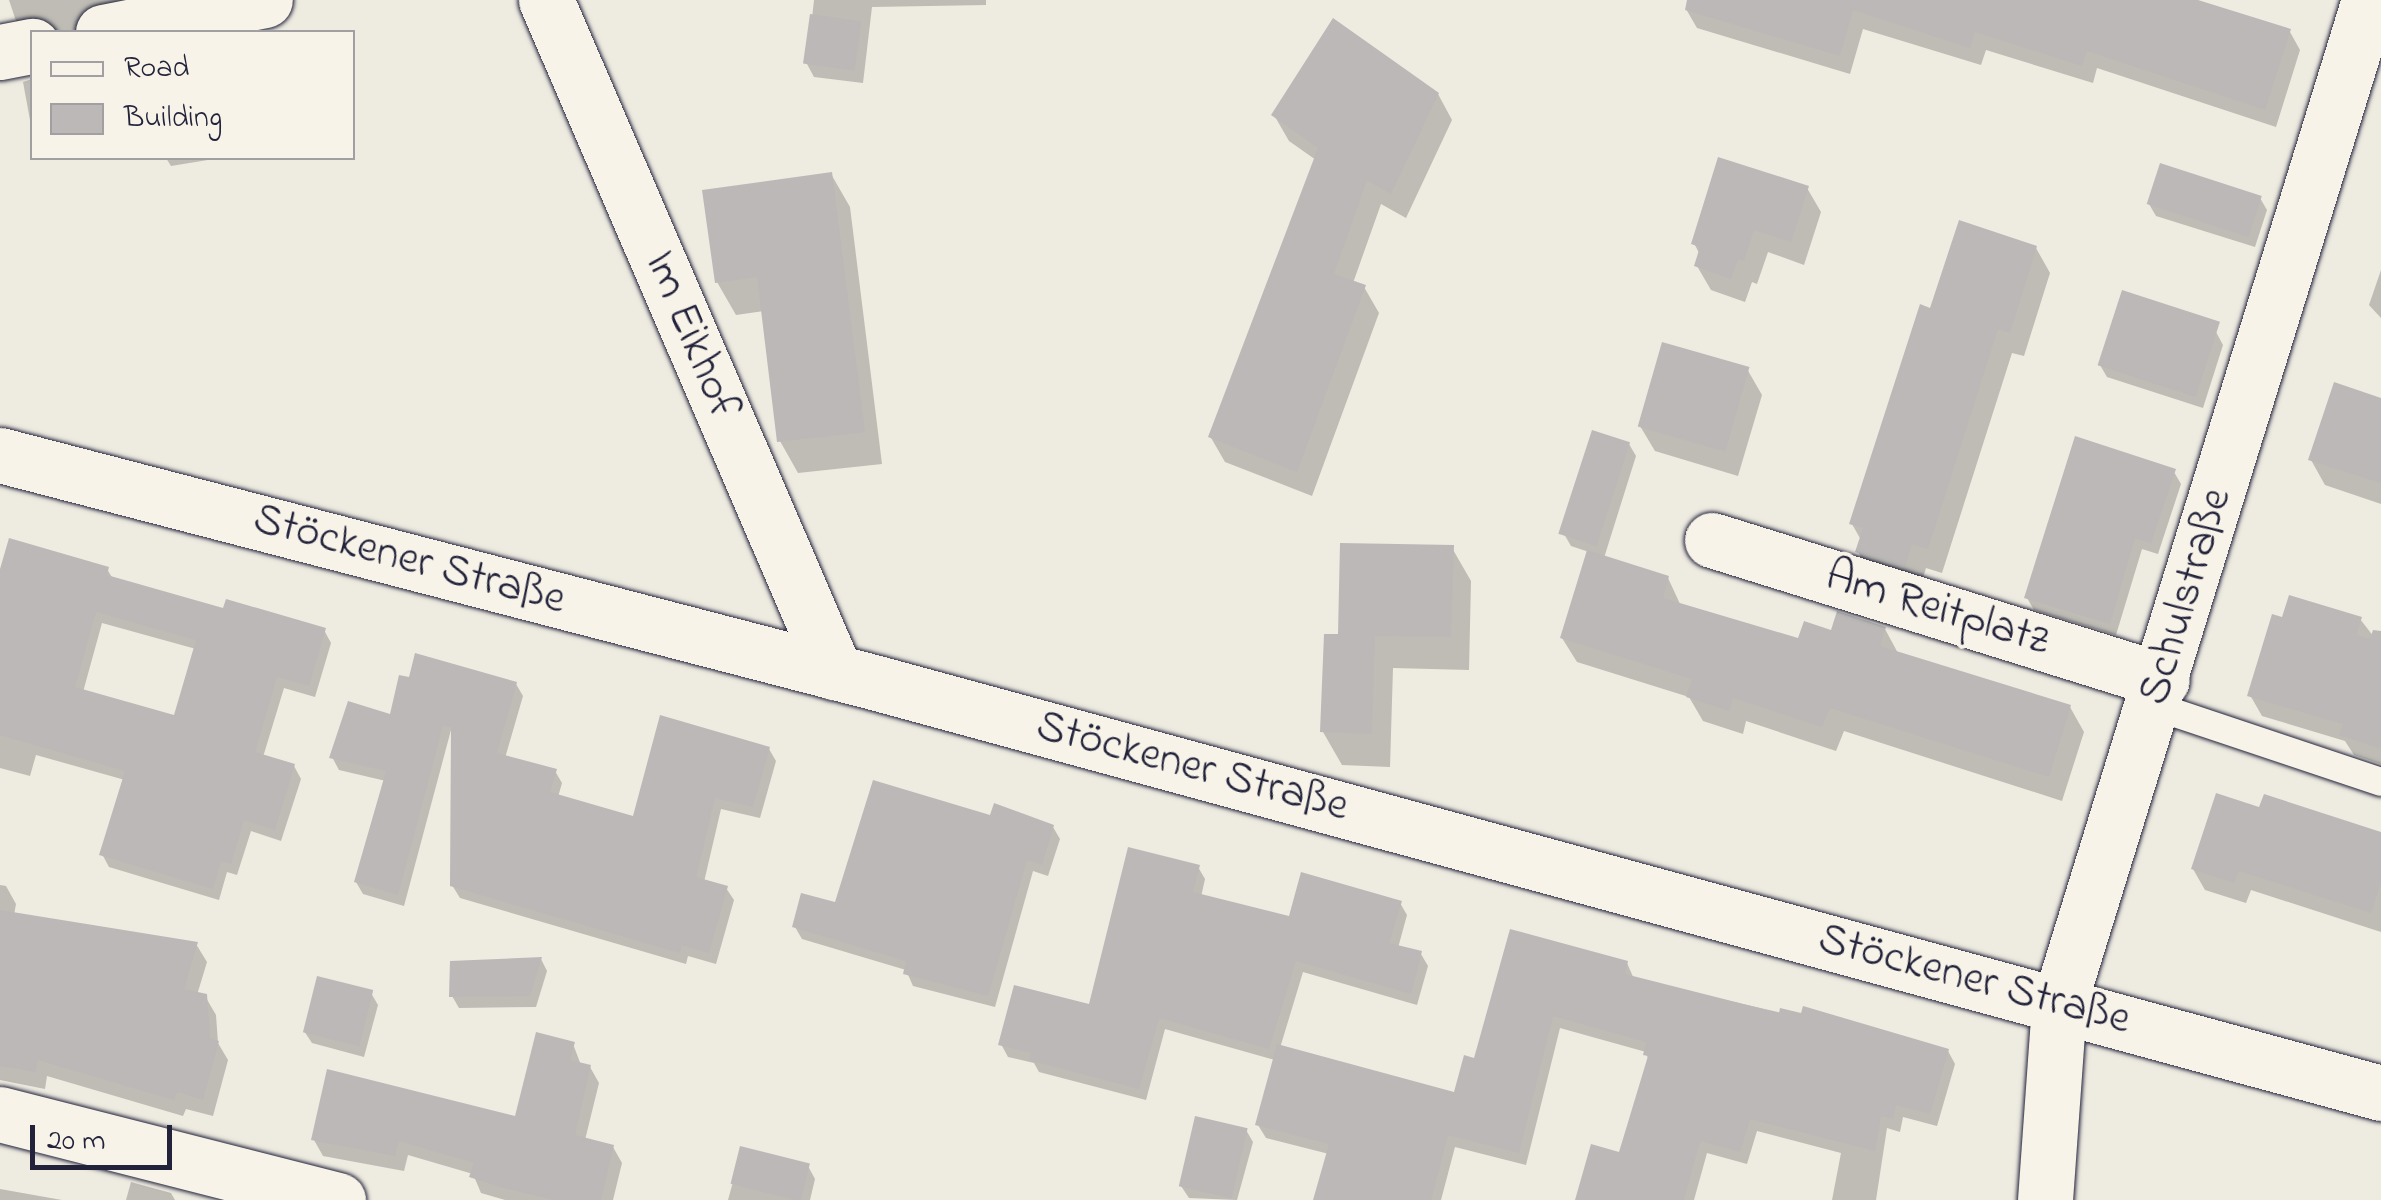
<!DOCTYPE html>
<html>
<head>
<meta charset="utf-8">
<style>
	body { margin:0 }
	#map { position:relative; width:2381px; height:1200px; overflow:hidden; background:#eeebe1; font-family:"Indie Flower",sans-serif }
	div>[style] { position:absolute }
	.shadow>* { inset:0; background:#0003 }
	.building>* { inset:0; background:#bbb8b7; transform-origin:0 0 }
	.roads { filter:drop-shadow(0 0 2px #22223b) drop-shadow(0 0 2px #22223b) }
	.lane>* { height:28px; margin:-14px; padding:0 14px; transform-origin:14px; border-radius:14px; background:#f7f3e8 }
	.street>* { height:55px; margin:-27.5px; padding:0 27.5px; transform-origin:27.5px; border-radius:27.5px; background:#f7f3e8 }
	span { translate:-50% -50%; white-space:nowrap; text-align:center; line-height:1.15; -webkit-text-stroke:8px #f7f3e8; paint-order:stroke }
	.street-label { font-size:45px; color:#22223b }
	.legend { position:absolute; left:30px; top:30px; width:325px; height:130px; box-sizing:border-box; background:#f7f3e8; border:2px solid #a29fa3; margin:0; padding:12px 18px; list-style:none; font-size:30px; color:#22223b }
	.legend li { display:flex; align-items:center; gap:20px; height:50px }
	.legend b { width:50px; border:2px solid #a29fa3 }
	.scale { position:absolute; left:30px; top:1125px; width:142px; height:45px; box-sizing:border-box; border:5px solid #22223b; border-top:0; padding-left:12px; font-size:30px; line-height:35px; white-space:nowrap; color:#22223b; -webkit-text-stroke:8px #f7f3e8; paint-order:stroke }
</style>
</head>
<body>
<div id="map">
	<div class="shadow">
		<div style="clip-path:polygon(9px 0,132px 0,81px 32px,19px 30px)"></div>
		<div style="clip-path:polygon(814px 0,986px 0,986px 5px,872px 7px,863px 83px,814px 77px,807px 64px)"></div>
		<div style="clip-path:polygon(1689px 0,2188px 0,2290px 32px,2300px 50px,2276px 127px,2097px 68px,2093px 83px,1986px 50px,1981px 65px,1863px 29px,1850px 74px,1697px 28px,1686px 9px)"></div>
		<div style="clip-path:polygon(32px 79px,32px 131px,23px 82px)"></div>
		<div style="clip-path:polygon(1438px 94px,1452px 120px,1406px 218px,1381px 204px,1353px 283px,1364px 287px,1379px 313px,1312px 496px,1225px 462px,1210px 436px,1316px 160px,1289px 141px,1274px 115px)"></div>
		<div style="clip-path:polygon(166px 158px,220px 158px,171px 166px)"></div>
		<div style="clip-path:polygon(831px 174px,850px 207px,882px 464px,798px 473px,780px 441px,764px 311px,736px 315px,717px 282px)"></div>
		<div style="clip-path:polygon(1807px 188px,1821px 212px,1804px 265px,1768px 252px,1757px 284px,1752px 282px,1745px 302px,1711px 290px,1697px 266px,1700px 255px,1694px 243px)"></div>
		<div style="clip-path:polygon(2260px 198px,2267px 210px,2255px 247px,2156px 216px,2149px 204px)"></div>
		<div style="clip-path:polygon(2036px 248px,2050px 273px,2024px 356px,2012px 353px,1942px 573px,1926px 568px,1919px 591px,1872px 576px,1858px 552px,1861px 540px,1852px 524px,1932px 311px)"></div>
		<div style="clip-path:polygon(2381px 270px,2381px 318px,2369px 305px)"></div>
		<div style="clip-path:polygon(2216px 332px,2223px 345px,2203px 408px,2107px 377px,2100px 365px)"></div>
		<div style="clip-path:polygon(1747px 369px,1762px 395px,1738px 476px,1655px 451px,1640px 426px)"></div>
		<div style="clip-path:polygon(2381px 399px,2381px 504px,2325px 485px,2311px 460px)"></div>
		<div style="clip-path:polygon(1629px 444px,1636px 456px,1604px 558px,1668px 578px,1681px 606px,1800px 641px,1885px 629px,1899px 655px,2070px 707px,2084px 732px,2062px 801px,1844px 731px,1836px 751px,1746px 721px,1743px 734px,1703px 721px,1689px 697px,1577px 662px,1562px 638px,1589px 552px,1571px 546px,1564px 534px)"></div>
		<div style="clip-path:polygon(2174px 472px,2181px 484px,2158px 554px,2142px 549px,2116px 635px,2034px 610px,2027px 598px)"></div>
		<div style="clip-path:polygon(1452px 548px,1471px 581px,1469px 670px,1393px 668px,1390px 767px,1342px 765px,1323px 732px,1341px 637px)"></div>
		<div style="clip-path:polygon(evenodd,107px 569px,113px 579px,225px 611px,324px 630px,331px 643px,315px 697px,284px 688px,263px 757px,294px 766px,301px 779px,281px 841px,251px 831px,237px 875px,227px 872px,219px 900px,109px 867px,102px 854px,125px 780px,36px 755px,30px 776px,0 768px,0 578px,107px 569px,102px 623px,196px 649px,176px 718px,83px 692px,102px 623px)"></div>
		<div style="clip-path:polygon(2360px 619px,2381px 646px,2381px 764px,2354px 755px,2345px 741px,2262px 716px,2250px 695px)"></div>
		<div style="clip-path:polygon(516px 684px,523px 696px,505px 758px,555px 771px,562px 783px,558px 797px,635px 819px,769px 749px,776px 761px,760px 818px,721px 809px,704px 882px,726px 888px,734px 900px,716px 964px,688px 956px,686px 964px,460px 898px,452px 885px,451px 730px,404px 906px,363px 894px,356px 882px,386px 781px,339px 770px,332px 757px,391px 717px)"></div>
		<div style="clip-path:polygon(2261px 810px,2381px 835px,2381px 932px,2251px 890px,2246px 903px,2205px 890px,2193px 869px)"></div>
		<div style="clip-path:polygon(992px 818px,1053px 827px,1060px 839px,1048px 876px,1033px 871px,995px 1007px,913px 986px,906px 970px,802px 939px,795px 927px)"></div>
		<div style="clip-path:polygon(1198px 867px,1205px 879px,1201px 897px,1290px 919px,1400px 903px,1407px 915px,1398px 948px,1421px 954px,1428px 966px,1417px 1005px,1303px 972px,1280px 1048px,1456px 1095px,1475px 1061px,1627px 963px,1634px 979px,1948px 1051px,1955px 1064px,1937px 1126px,1903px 1117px,1900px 1132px,1887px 1128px,1876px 1200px,1832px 1200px,1841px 1153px,1757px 1131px,1747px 1164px,1707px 1153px,1694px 1200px,1578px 1200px,1621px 1155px,1649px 1062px,1646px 1052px,1560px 1028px,1526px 1165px,1455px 1147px,1441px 1200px,1316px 1200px,1329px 1154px,1266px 1138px,1258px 1125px,1275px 1060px,1165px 1029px,1146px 1100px,1039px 1072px,1034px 1063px,1008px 1057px,1001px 1044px,1090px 1007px)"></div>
		<div style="clip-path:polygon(0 885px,6px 886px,16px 904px,14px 915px,196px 944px,207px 962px,197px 995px,205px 996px,216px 1015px,218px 1043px,228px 1060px,213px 1116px,186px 1109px,183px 1116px,47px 1076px,45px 1089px,0 1080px)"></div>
		<div style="clip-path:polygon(541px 959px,547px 971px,536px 1007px,459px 1008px,452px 996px)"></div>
		<div style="clip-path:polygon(371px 993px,378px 1005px,364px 1057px,312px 1043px,304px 1031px)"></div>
		<div style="clip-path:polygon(573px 1044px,581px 1065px,590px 1067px,599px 1083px,585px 1140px,613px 1147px,622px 1163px,613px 1200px,505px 1200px,481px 1193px,473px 1174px,408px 1155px,404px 1171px,323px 1156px,314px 1140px,517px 1120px)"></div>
		<div style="clip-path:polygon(1246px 1130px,1253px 1142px,1237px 1200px,1189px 1198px,1181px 1186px)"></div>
		<div style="clip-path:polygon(742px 1149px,808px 1166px,815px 1179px,810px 1200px,728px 1200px)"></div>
		<div style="clip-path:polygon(131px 1182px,171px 1193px,175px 1200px,126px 1200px)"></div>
		<div style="clip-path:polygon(0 1189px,62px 1200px,0 1200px)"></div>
	</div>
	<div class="building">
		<div style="clip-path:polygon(1687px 0,2198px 0,2291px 29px,2265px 110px,2087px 51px,2082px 66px,1975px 32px,1970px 48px,1853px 10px,1840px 56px,1685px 10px)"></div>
		<div style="left:810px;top:14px;width:52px;height:50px;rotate:8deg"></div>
		<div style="clip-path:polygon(1333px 18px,1439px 93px,1391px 194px,1367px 180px,1334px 274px,1366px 285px,1297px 472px,1208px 437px,1318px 148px,1271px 115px)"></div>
		<div style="clip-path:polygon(1718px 157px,1809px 186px,1791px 242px,1754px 230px,1744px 261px,1738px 259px,1731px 279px,1694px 266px,1700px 247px,1691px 244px)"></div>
		<div style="left:2160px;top:163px;width:107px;height:43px;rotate:18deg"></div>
		<div style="clip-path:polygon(832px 172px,865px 432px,777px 442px,757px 277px,715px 283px,702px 190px)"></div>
		<div style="clip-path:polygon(1959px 220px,2037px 246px,2010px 333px,1998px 329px,1928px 549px,1912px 544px,1905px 567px,1855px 552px,1863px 528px,1849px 524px,1920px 304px,1930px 308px)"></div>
		<div style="left:2122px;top:290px;width:103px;height:79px;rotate:18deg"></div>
		<div style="left:1662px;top:342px;width:91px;height:88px;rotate:16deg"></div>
		<div style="clip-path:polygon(2334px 382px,2381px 398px,2381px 483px,2308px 460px)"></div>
		<div style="left:1592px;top:430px;width:40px;height:109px;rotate:18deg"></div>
		<div style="clip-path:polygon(2075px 436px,2176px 469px,2151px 543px,2135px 538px,2110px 624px,2024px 598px)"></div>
		<div style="clip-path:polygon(evenodd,9px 538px,109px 567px,107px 575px,223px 608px,226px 599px,326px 628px,309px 686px,277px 677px,255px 752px,295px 764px,275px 830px,244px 820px,231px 864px,221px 861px,213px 889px,99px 855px,125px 771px,0 735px,0 569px,9px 538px,96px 612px,196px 640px,174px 715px,75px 687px,96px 612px)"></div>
		<div style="clip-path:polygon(1340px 543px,1454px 545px,1451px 637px,1375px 636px,1372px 734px,1320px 732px,1324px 634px,1338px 634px)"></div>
		<div style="clip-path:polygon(1587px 550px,1669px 576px,1663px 598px,1798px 638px,1804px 621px,1831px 630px,1837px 611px,1886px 627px,1880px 646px,2071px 705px,2049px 777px,1830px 708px,1822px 727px,1733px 698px,1729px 711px,1686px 697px,1692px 679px,1560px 638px)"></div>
		<div style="clip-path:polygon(2289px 595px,2362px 617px,2356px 635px,2370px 639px,2373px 630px,2381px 631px,2381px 749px,2339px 735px,2343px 724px,2247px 696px,2272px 614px,2282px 617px)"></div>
		<div style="clip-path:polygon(415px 653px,517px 682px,497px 753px,557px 769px,550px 792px,633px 816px,660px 715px,770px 747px,753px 807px,715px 798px,696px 877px,728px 886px,709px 953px,681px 945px,680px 953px,450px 886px,451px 727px,443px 726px,398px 895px,354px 882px,386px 771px,329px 758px,348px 701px,390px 714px,399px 675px,409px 677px)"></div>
		<div style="clip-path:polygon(873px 780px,990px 815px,994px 803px,1054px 825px,1042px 865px,1027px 860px,988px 996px,903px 974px,906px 961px,792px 927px,801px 893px,835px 902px)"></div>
		<div style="clip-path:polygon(2216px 793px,2259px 807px,2264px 794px,2381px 832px,2381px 882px,2371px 913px,2239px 871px,2234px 883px,2191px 869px)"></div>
		<div style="clip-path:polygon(1128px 847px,1200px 865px,1193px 892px,1289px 916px,1301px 872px,1402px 901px,1389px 943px,1422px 951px,1411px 994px,1296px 961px,1269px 1049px,1159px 1018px,1139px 1089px,1029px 1060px,1031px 1053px,998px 1045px,1014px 985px,1089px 1004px)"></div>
		<div style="clip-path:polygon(0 910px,198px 942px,184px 989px,207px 994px,210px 1038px,219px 1041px,203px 1100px,177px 1092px,174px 1100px,38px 1060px,36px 1072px,0 1066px)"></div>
		<div style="clip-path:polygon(1510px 929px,1628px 961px,1625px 974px,1779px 1013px,1780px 1008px,1801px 1013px,1803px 1006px,1949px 1049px,1930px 1114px,1896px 1105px,1893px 1119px,1881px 1116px,1875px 1151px,1750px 1119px,1740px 1152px,1700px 1141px,1684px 1200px,1575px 1200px,1591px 1144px,1619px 1152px,1648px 1056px,1643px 1055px,1646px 1042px,1553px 1016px,1519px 1153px,1448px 1135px,1431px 1200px,1313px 1200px,1329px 1144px,1255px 1125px,1277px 1044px,1454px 1092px,1464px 1055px,1474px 1058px)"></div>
		<div style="clip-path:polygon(542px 957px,530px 996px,449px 997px,450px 961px)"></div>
		<div style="left:317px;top:976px;width:58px;height:58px;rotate:14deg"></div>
		<div style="clip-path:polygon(536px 1032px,575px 1042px,570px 1060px,591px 1065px,575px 1135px,614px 1145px,601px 1200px,554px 1200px,500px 1187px,469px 1177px,474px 1163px,399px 1141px,395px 1156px,311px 1140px,327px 1069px,515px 1116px)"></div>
		<div style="left:1195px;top:1116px;width:54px;height:72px;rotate:13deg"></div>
		<div style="left:740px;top:1146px;width:72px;height:39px;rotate:14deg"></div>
	</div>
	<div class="roads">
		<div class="lane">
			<div style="left:2154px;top:706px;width:239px;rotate:18.5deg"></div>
		</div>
		<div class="street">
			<div style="left:546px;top:0;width:732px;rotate:66.73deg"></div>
			<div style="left:103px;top:32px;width:165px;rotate:-11.2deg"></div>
			<div style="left:0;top:52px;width:33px;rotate:-11deg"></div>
			<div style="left:0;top:455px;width:906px;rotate:14.57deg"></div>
			<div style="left:877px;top:683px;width:1559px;rotate:15.25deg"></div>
			<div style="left:1712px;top:540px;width:471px;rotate:17.3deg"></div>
			<div style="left:0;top:1114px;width:349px;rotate:14.3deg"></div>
			<div style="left:2045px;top:1200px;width:196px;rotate:-85.9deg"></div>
			<div style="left:2059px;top:1004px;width:1051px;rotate:-72.84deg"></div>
		</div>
	</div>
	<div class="street-label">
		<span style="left:690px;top:336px;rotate:67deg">Im Eikhof</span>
		<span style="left:409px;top:561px;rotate:15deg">Stöckener Straße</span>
		<span style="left:2187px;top:597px;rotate:-73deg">Schulstraße</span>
		<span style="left:1937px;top:610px;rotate:17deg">Am Reitplatz</span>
		<span style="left:1192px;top:768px;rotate:15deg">Stöckener Straße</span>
		<span style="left:1974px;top:981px;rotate:15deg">Stöckener Straße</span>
	</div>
	<ul class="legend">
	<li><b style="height:12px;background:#f7f3e8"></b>Road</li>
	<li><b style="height:28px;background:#bbb8b7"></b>Building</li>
	</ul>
	<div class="scale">20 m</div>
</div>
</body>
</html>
